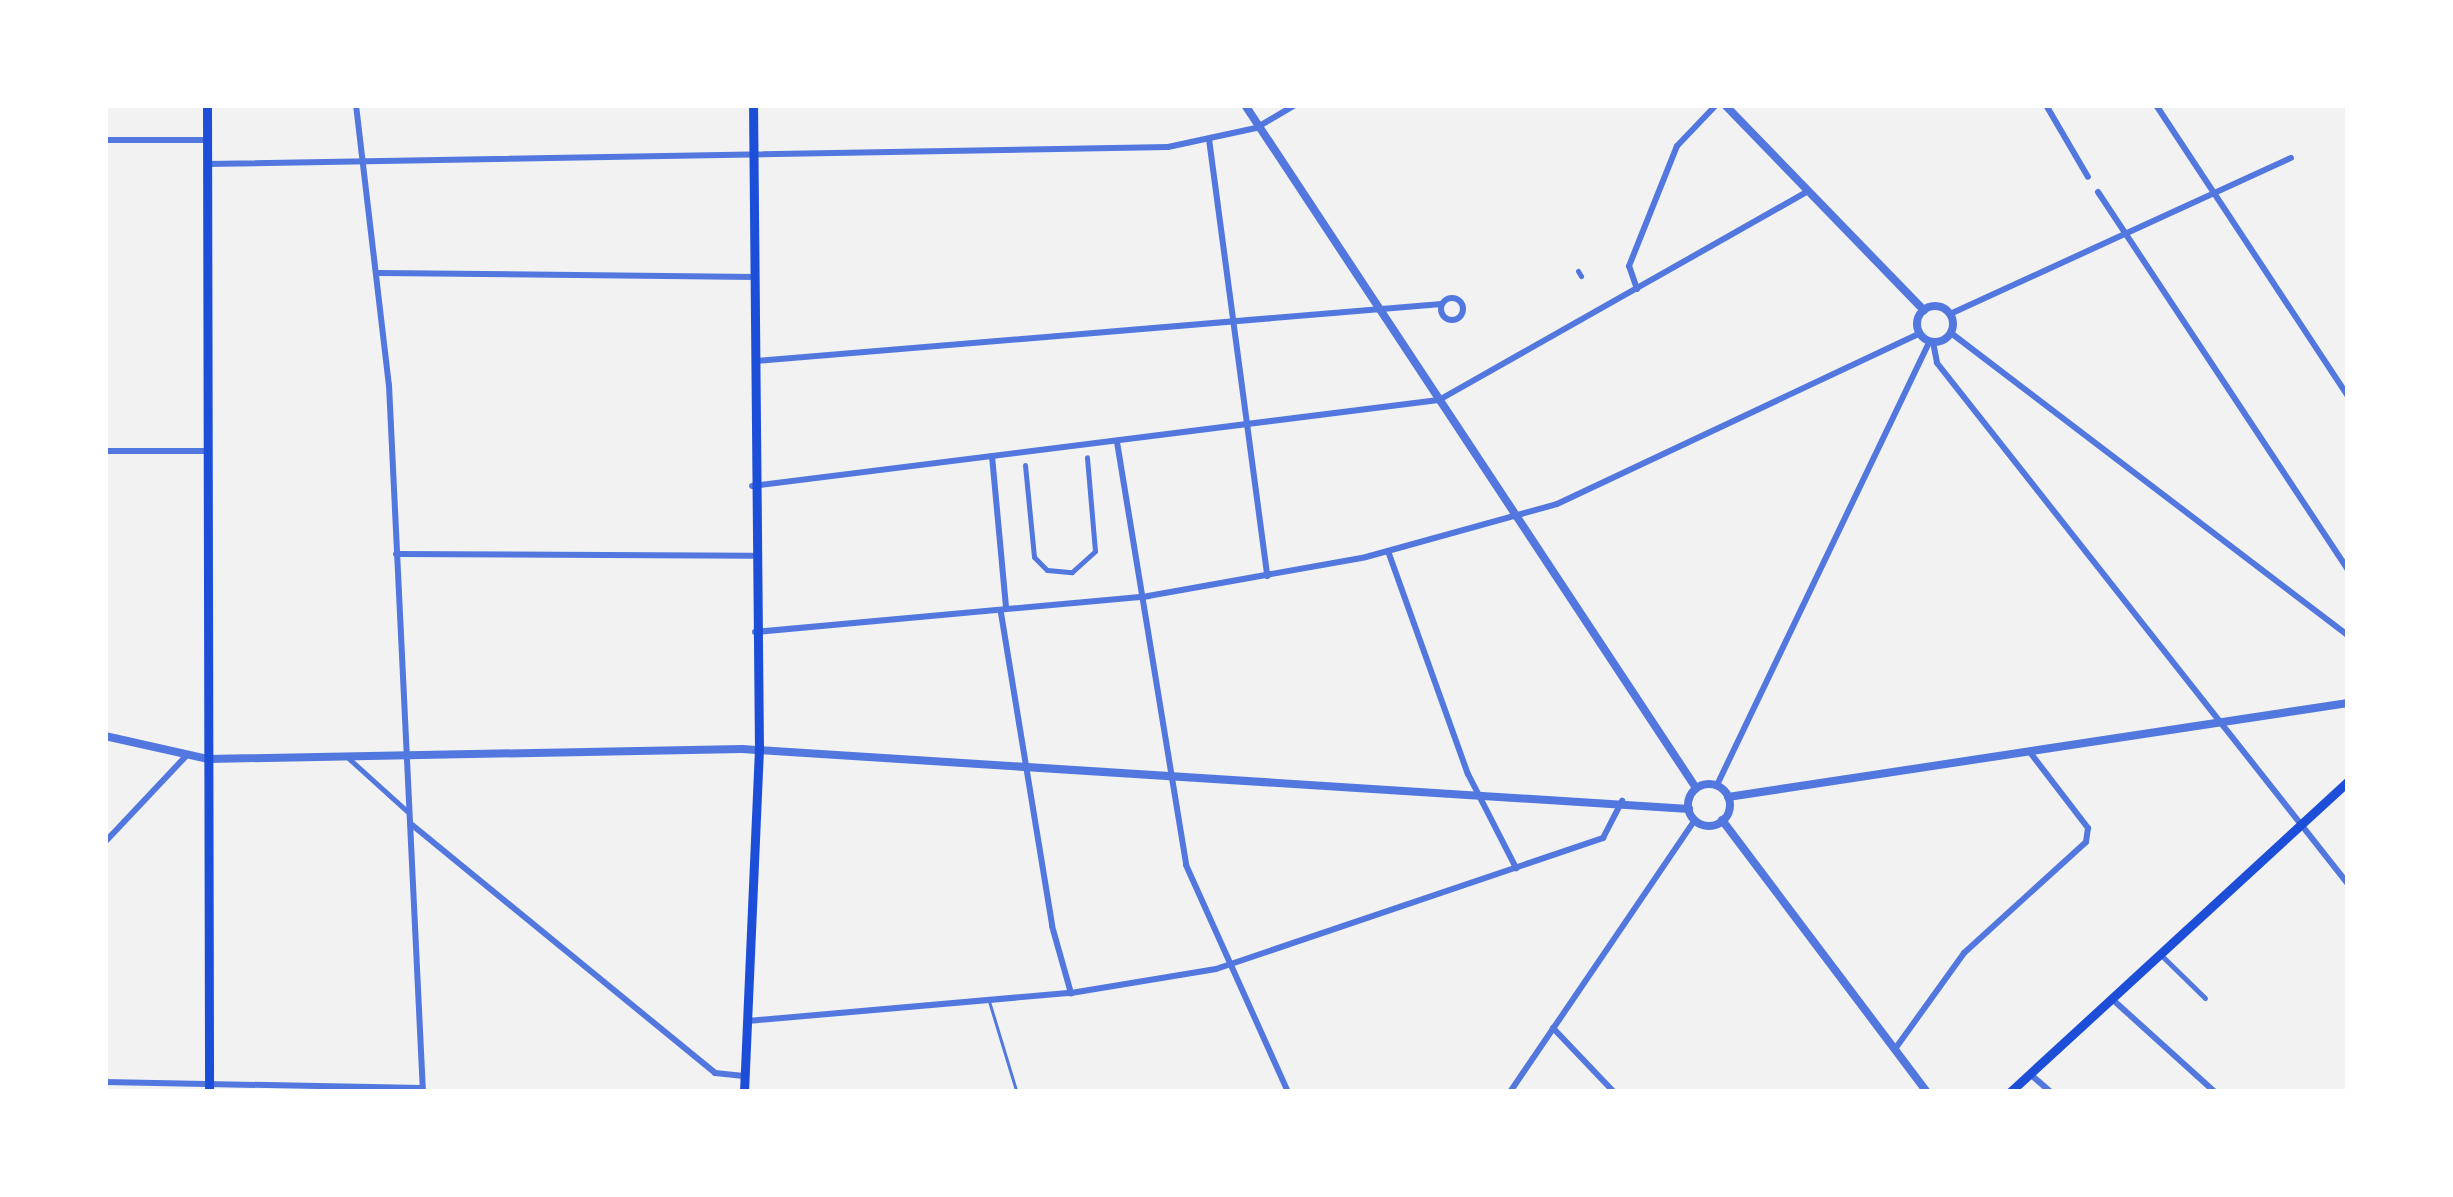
<!DOCTYPE html>
<html>
<head>
<meta charset="utf-8">
<style>
	body { margin:0 }
	#map { position:relative; width:2453px; height:1197px; overflow:hidden; background:#f2f2f2; font-family:Barlow,sans-serif }
	div>[style] { position:absolute }
	.service>* { height:2.5px; margin:-1.25px; padding:0 1.25px; transform-origin:1.25px; border-radius:1.25px; background:#5277de }
	.pedestrian>* { height:5px; margin:-2.5px; padding:0 2.5px; transform-origin:2.5px; border-radius:2.5px; background:#5277de }
	.minor>* { height:6px; margin:-3px; padding:0 3px; transform-origin:3px; border-radius:3px; background:#5277de }
	.minor>.ring { margin:-3px; padding:0; box-sizing:content-box; background:none; border:6px solid #5277de; border-radius:50% }
	.tertiary>* { height:8px; margin:-4px; padding:0 4px; transform-origin:4px; border-radius:4px; background:#5277de }
	.tertiary>.ring { margin:-4px; padding:0; box-sizing:content-box; background:none; border:8px solid #5277de; border-radius:50% }
	.secondary>* { height:9px; margin:-4.5px; padding:0 4.5px; transform-origin:4.5px; border-radius:4.5px; background:#1d4ed8 }
	span { translate:-50% -50%; white-space:nowrap; text-align:center; line-height:1.15; -webkit-text-stroke:8px #fff; paint-order:stroke }
	.frame { position:absolute; inset:0; border:108px solid #fff; pointer-events:none }
</style>
</head>
<body>
<div id="map">
	<div class="service">
		<div style="left:990px;top:1003px;width:93px;rotate:73.1deg"></div>
	</div>
	<div class="pedestrian">
		<div style="left:1578px;top:271px;width:6px;rotate:59deg"></div>
		<div style="left:1025px;top:465px;width:92px;rotate:84.4deg"></div>
		<div style="left:1034px;top:557px;width:18px;rotate:45deg"></div>
		<div style="left:1047px;top:570px;width:25px;rotate:5deg"></div>
		<div style="left:1072px;top:572px;width:31px;rotate:-42deg"></div>
		<div style="left:1095px;top:551px;width:94px;rotate:-94.9deg"></div>
		<div style="left:346px;top:756px;width:84px;rotate:42.1deg"></div>
		<div style="left:2160px;top:954px;width:63px;rotate:44.4deg"></div>
	</div>
	<div class="minor">
		<div style="left:356px;top:105px;width:282px;rotate:83.3deg"></div>
		<div style="left:389px;top:385px;width:708px;rotate:87.25deg"></div>
		<div style="left:2046px;top:105px;width:83px;rotate:59.7deg"></div>
		<div style="left:2156px;top:105px;width:349px;rotate:56.6deg"></div>
		<div style="left:1209px;top:139px;width:441px;rotate:82.4deg"></div>
		<div style="left:105px;top:140px;width:102px"></div>
		<div style="left:207px;top:164px;width:961px;rotate:-1.01deg"></div>
		<div style="left:1168px;top:147px;width:90px;rotate:-12.2deg"></div>
		<div style="left:1256px;top:128px;width:45px;rotate:-30.5deg"></div>
		<div style="left:2098px;top:192px;width:453px;rotate:56.5deg"></div>
		<div style="left:379px;top:273px;width:376px;rotate:0.6deg"></div>
		<div style="left:1637px;top:289px;width:24px;rotate:-109deg"></div>
		<div style="left:1629px;top:266px;width:129px;rotate:-68.2deg"></div>
		<div style="left:1677px;top:146px;width:57px;rotate:-46.4deg"></div>
		<div class="ring" style="left:1441px;top:298px;width:16px;height:16px"></div>
		<div style="left:1950px;top:314px;width:375px;rotate:-24.6deg"></div>
		<div style="left:1951px;top:333px;width:499px;rotate:37.3deg"></div>
		<div style="left:1933px;top:342px;width:21px;rotate:79deg"></div>
		<div style="left:1937px;top:363px;width:664px;rotate:51.73deg"></div>
		<div style="left:756px;top:361px;width:688px;rotate:-4.75deg"></div>
		<div style="left:1117px;top:442px;width:429px;rotate:80.7deg"></div>
		<div style="left:1186px;top:865px;width:249px;rotate:65.8deg"></div>
		<div style="left:105px;top:451px;width:104px"></div>
		<div style="left:992px;top:456px;width:151px;rotate:84.7deg"></div>
		<div style="left:752px;top:486px;width:692px;rotate:-7.14deg"></div>
		<div style="left:1439px;top:400px;width:422px;rotate:-29.5deg"></div>
		<div style="left:1388px;top:551px;width:237px;rotate:70.3deg"></div>
		<div style="left:1468px;top:774px;width:106px;rotate:62.9deg"></div>
		<div style="left:396px;top:554px;width:356px;rotate:0.3deg"></div>
		<div style="left:1001px;top:613px;width:317px;rotate:80.7deg"></div>
		<div style="left:1052px;top:926px;width:70px;rotate:74.2deg"></div>
		<div style="left:755px;top:632px;width:395px;rotate:-5.2deg"></div>
		<div style="left:1148px;top:596px;width:221px;rotate:-10.1deg"></div>
		<div style="left:1366px;top:557px;width:198px;rotate:-15.5deg"></div>
		<div style="left:1557px;top:504px;width:400px;rotate:-25.2deg"></div>
		<div style="left:1717px;top:785px;width:491px;rotate:-64.4deg"></div>
		<div style="left:411px;top:824px;width:393px;rotate:39.3deg"></div>
		<div style="left:715px;top:1073px;width:29px;rotate:6deg"></div>
		<div style="left:105px;top:842px;width:117px;rotate:-46.7deg"></div>
		<div style="left:2112px;top:999px;width:139px;rotate:42.1deg"></div>
		<div style="left:748px;top:1021px;width:324px;rotate:-5deg"></div>
		<div style="left:1071px;top:993px;width:147px;rotate:-9.4deg"></div>
		<div style="left:1216px;top:969px;width:409px;rotate:-18.7deg"></div>
		<div style="left:1603px;top:838px;width:42px;rotate:-62.8deg"></div>
		<div style="left:1553px;top:1028px;width:88px;rotate:46.4deg"></div>
		<div style="left:1895px;top:1049px;width:118px;rotate:-54.3deg"></div>
		<div style="left:1964px;top:953px;width:165px;rotate:-42.3deg"></div>
		<div style="left:2086px;top:842px;width:14px;rotate:-82deg"></div>
		<div style="left:2088px;top:828px;width:97px;rotate:-127.5deg"></div>
		<div style="left:2030px;top:1074px;width:28px;rotate:41deg"></div>
		<div style="left:105px;top:1082px;width:317px;rotate:1.1deg"></div>
		<div style="left:1510px;top:1092px;width:329px;rotate:-55.8deg"></div>
	</div>
	<div class="tertiary">
		<div style="left:1245px;top:105px;width:818px;rotate:56.56deg"></div>
		<div style="left:1725px;top:105px;width:286px;rotate:45.9deg"></div>
		<div class="ring" style="left:1917px;top:306px;width:28px;height:28px"></div>
		<div style="left:105px;top:736px;width:106px;rotate:12.6deg"></div>
		<div style="left:208px;top:759px;width:534px;rotate:-1.07deg"></div>
		<div style="left:742px;top:749px;width:949px;rotate:3.63deg"></div>
		<div class="ring" style="left:1688px;top:784px;width:34px;height:34px"></div>
		<div style="left:1728px;top:797px;width:627px;rotate:-8.62deg"></div>
		<div style="left:1722px;top:820px;width:341px;rotate:53deg"></div>
	</div>
	<div class="secondary">
		<div style="left:207px;top:105px;width:987px;rotate:89.88deg"></div>
		<div style="left:744px;top:1092px;width:342px;rotate:-87.5deg"></div>
		<div style="left:759px;top:750px;width:645px;rotate:-90.53deg"></div>
		<div style="left:2010px;top:1092px;width:459px;rotate:-42.6deg"></div>
	</div>
	<div class="frame"></div>
</div>
</body>
</html>
